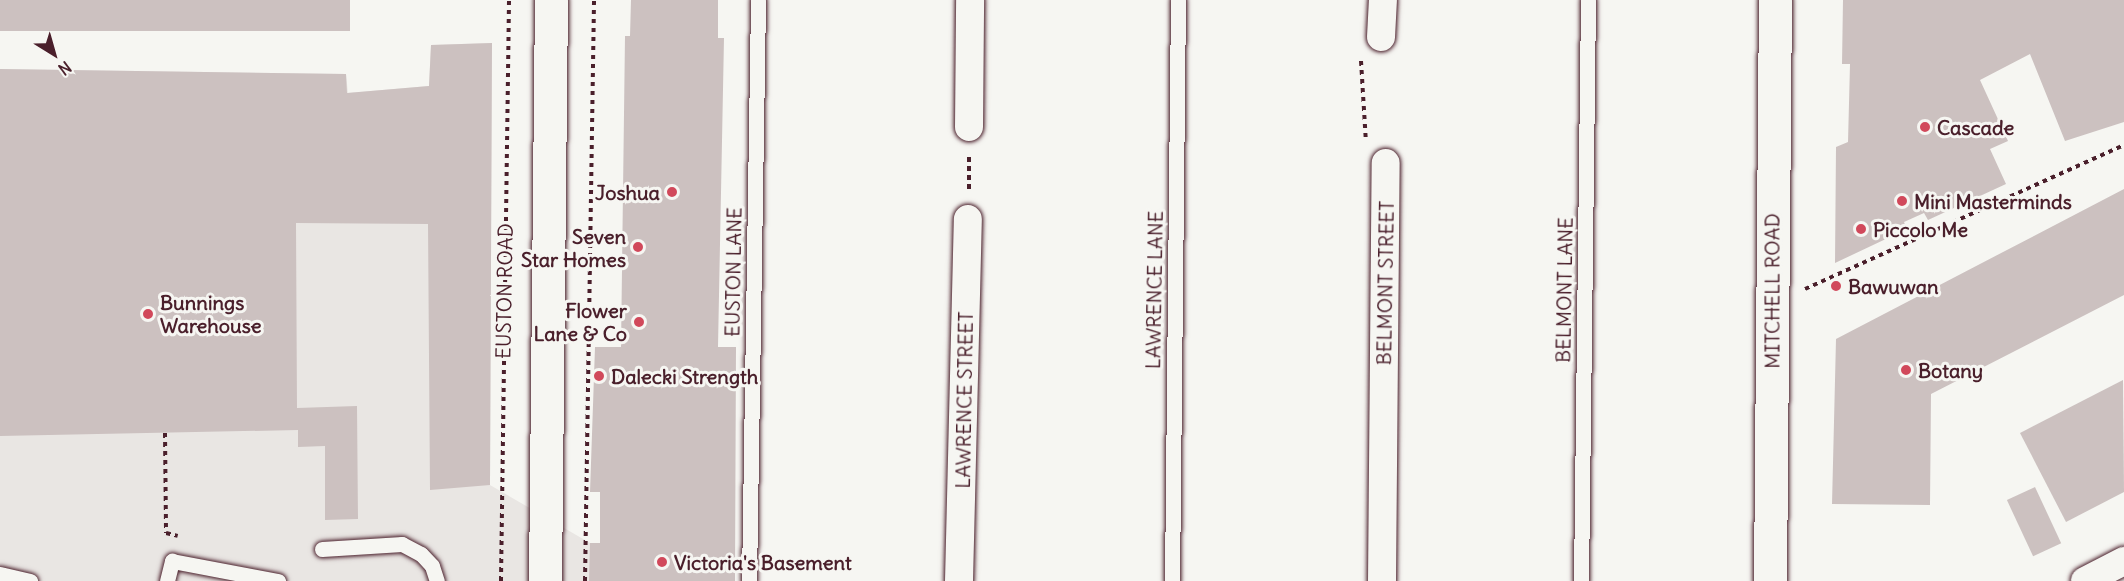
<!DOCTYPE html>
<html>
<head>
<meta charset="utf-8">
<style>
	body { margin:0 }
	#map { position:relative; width:2124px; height:581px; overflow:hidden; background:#f6f6f2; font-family:Delius,sans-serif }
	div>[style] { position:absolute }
	.built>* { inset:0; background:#e9e6e3 }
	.building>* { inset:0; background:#ccc1c0; transform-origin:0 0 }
	.path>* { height:4px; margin-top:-2px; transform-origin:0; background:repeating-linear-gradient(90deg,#4a1f2b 0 4.5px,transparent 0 9px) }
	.roads { filter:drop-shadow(0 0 2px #4a1f2b) drop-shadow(0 0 2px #4a1f2b) }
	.service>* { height:15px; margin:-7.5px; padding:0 7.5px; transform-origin:7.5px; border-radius:7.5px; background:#f6f6f2 }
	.minor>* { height:28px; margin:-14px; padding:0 14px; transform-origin:14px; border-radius:14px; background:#f6f6f2 }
	.tertiary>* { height:33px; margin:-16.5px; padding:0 16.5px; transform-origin:16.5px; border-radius:16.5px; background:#f6f6f2 }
	.primary>* { height:33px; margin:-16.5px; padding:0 16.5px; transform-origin:16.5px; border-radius:16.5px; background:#f6f6f2 }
	.dots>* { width:16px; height:16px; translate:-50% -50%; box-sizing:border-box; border:3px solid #f6f6f2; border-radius:50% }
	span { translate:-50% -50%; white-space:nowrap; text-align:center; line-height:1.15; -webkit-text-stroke:6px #f6f6f2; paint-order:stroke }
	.poi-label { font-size:20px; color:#4a1f2b; font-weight:700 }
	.left { translate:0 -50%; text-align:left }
	.right { translate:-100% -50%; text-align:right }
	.street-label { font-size:20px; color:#4a1f2b }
	.north { position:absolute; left:24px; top:24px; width:60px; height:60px; -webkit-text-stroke:4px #f6f6f2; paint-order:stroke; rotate:143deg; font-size:16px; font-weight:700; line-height:24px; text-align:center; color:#4a1f2b }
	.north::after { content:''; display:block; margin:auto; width:21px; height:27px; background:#4a1f2b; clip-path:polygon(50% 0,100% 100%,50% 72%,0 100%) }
</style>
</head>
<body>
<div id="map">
	<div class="built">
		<div style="clip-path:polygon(492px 43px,490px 485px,590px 543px,735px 544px,735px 581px,0 581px,0 69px,346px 74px,348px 93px,429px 86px,431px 45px)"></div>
	</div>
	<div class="building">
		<div style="left:0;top:0;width:350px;height:31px"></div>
		<div style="clip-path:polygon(631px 0,718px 0,718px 38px,724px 38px,718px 347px,736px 347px,735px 581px,589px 581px,590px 543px,600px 543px,600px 492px,590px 492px,595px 347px,621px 347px,625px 36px,630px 36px)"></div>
		<div style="clip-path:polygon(1843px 0,2124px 0,2124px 122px,2065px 141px,2030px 54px,1980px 80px,2008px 141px,1990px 149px,2006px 184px,1928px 220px,1924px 213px,1904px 222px,1907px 229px,1835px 263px,1836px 147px,1848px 142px,1850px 64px,1842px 64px)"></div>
		<div style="clip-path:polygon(492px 43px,490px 485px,430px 490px,428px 224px,296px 223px,297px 408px,357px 406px,358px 519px,325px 520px,325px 446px,298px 447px,298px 430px,0 436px,0 69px,346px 74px,347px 93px,429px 86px,431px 45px)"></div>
		<div style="clip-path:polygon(2124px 189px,2124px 295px,1931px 394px,1930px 505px,1832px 504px,1836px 339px)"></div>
		<div style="clip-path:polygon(2123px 380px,2124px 492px,2066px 522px,2020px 433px)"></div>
		<div style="left:2035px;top:487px;width:62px;height:31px;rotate:65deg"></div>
	</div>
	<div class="path">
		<div style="left:1361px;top:61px;width:81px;rotate:86.5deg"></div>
		<div style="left:969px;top:189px;width:32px;rotate:-90deg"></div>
		<div style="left:1805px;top:289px;width:350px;rotate:-24.3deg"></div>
		<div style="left:165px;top:433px;width:100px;rotate:89.4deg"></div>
		<div style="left:166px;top:533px;width:12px;rotate:14deg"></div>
		<div style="left:501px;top:581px;width:581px;rotate:-89.21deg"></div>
		<div style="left:585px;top:581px;width:581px;rotate:-89.11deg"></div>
	</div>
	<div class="roads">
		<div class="service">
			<div style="left:322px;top:549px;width:80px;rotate:-3.6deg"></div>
			<div style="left:402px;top:544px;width:21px;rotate:28deg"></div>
			<div style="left:421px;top:554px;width:16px;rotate:47deg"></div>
			<div style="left:432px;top:566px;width:16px;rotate:72deg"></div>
			<div style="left:0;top:574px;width:31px;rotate:13deg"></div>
			<div style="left:167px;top:581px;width:21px;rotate:-76deg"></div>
			<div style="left:172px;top:561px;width:108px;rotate:10.7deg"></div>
			<div style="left:749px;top:581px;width:581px;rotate:-89.11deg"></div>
			<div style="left:1172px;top:581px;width:581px;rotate:-89.41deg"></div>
			<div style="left:1581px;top:581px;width:581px;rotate:-89.31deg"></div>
		</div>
		<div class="minor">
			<div style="left:1381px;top:37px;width:37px;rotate:-87deg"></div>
			<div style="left:969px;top:127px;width:127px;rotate:-89.5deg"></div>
			<div style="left:959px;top:581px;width:362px;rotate:-88.6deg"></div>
			<div style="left:1382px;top:581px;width:418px;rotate:-89.5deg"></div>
			<div style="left:2085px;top:581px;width:44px;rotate:-27.1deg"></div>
		</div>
		<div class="tertiary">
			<div style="left:1770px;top:581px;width:581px;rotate:-89.51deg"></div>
		</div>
		<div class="primary">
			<div style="left:545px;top:581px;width:581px;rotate:-89.41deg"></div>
		</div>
	</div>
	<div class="dots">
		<div style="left:1925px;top:127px;background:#d1495b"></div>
		<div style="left:672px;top:192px;background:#d1495b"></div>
		<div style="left:1902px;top:201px;background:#d1495b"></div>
		<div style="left:1861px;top:229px;background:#d1495b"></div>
		<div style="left:638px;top:247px;background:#d1495b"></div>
		<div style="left:1836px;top:286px;background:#d1495b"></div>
		<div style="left:148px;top:314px;background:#d1495b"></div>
		<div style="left:639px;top:322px;background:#d1495b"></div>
		<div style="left:1906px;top:370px;background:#d1495b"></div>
		<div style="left:599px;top:376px;background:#d1495b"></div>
		<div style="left:662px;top:562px;background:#d1495b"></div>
	</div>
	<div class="poi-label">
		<span class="left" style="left:1937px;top:127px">Cascade</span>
		<span class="right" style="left:660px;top:192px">Joshua</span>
		<span class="left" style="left:1914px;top:201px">Mini Masterminds</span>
		<span class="left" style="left:1873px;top:229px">Piccolo Me</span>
		<span class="right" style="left:626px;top:248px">Seven<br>Star Homes</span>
		<span class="left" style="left:1848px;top:286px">Bawuwan</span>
		<span class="left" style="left:160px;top:314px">Bunnings<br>Warehouse</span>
		<span class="right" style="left:627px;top:322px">Flower<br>Lane &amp; Co</span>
		<span class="left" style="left:1918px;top:370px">Botany</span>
		<span class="left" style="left:611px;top:376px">Dalecki Strength</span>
		<span class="left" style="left:674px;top:562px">Victoria's Basement</span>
	</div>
	<div class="street-label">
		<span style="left:733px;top:272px;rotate:-89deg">EUSTON LANE</span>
		<span style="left:1385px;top:283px;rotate:-89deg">BELMONT STREET</span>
		<span style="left:1154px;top:290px;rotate:-89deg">LAWRENCE LANE</span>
		<span style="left:1564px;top:290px;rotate:-89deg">BELMONT LANE</span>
		<span style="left:504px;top:291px;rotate:-89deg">EUSTON ROAD</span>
		<span style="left:1772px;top:291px;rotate:-90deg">MITCHELL ROAD</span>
		<span style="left:964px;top:400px;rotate:-89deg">LAWRENCE STREET</span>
	</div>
	<div class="north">N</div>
</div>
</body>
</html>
